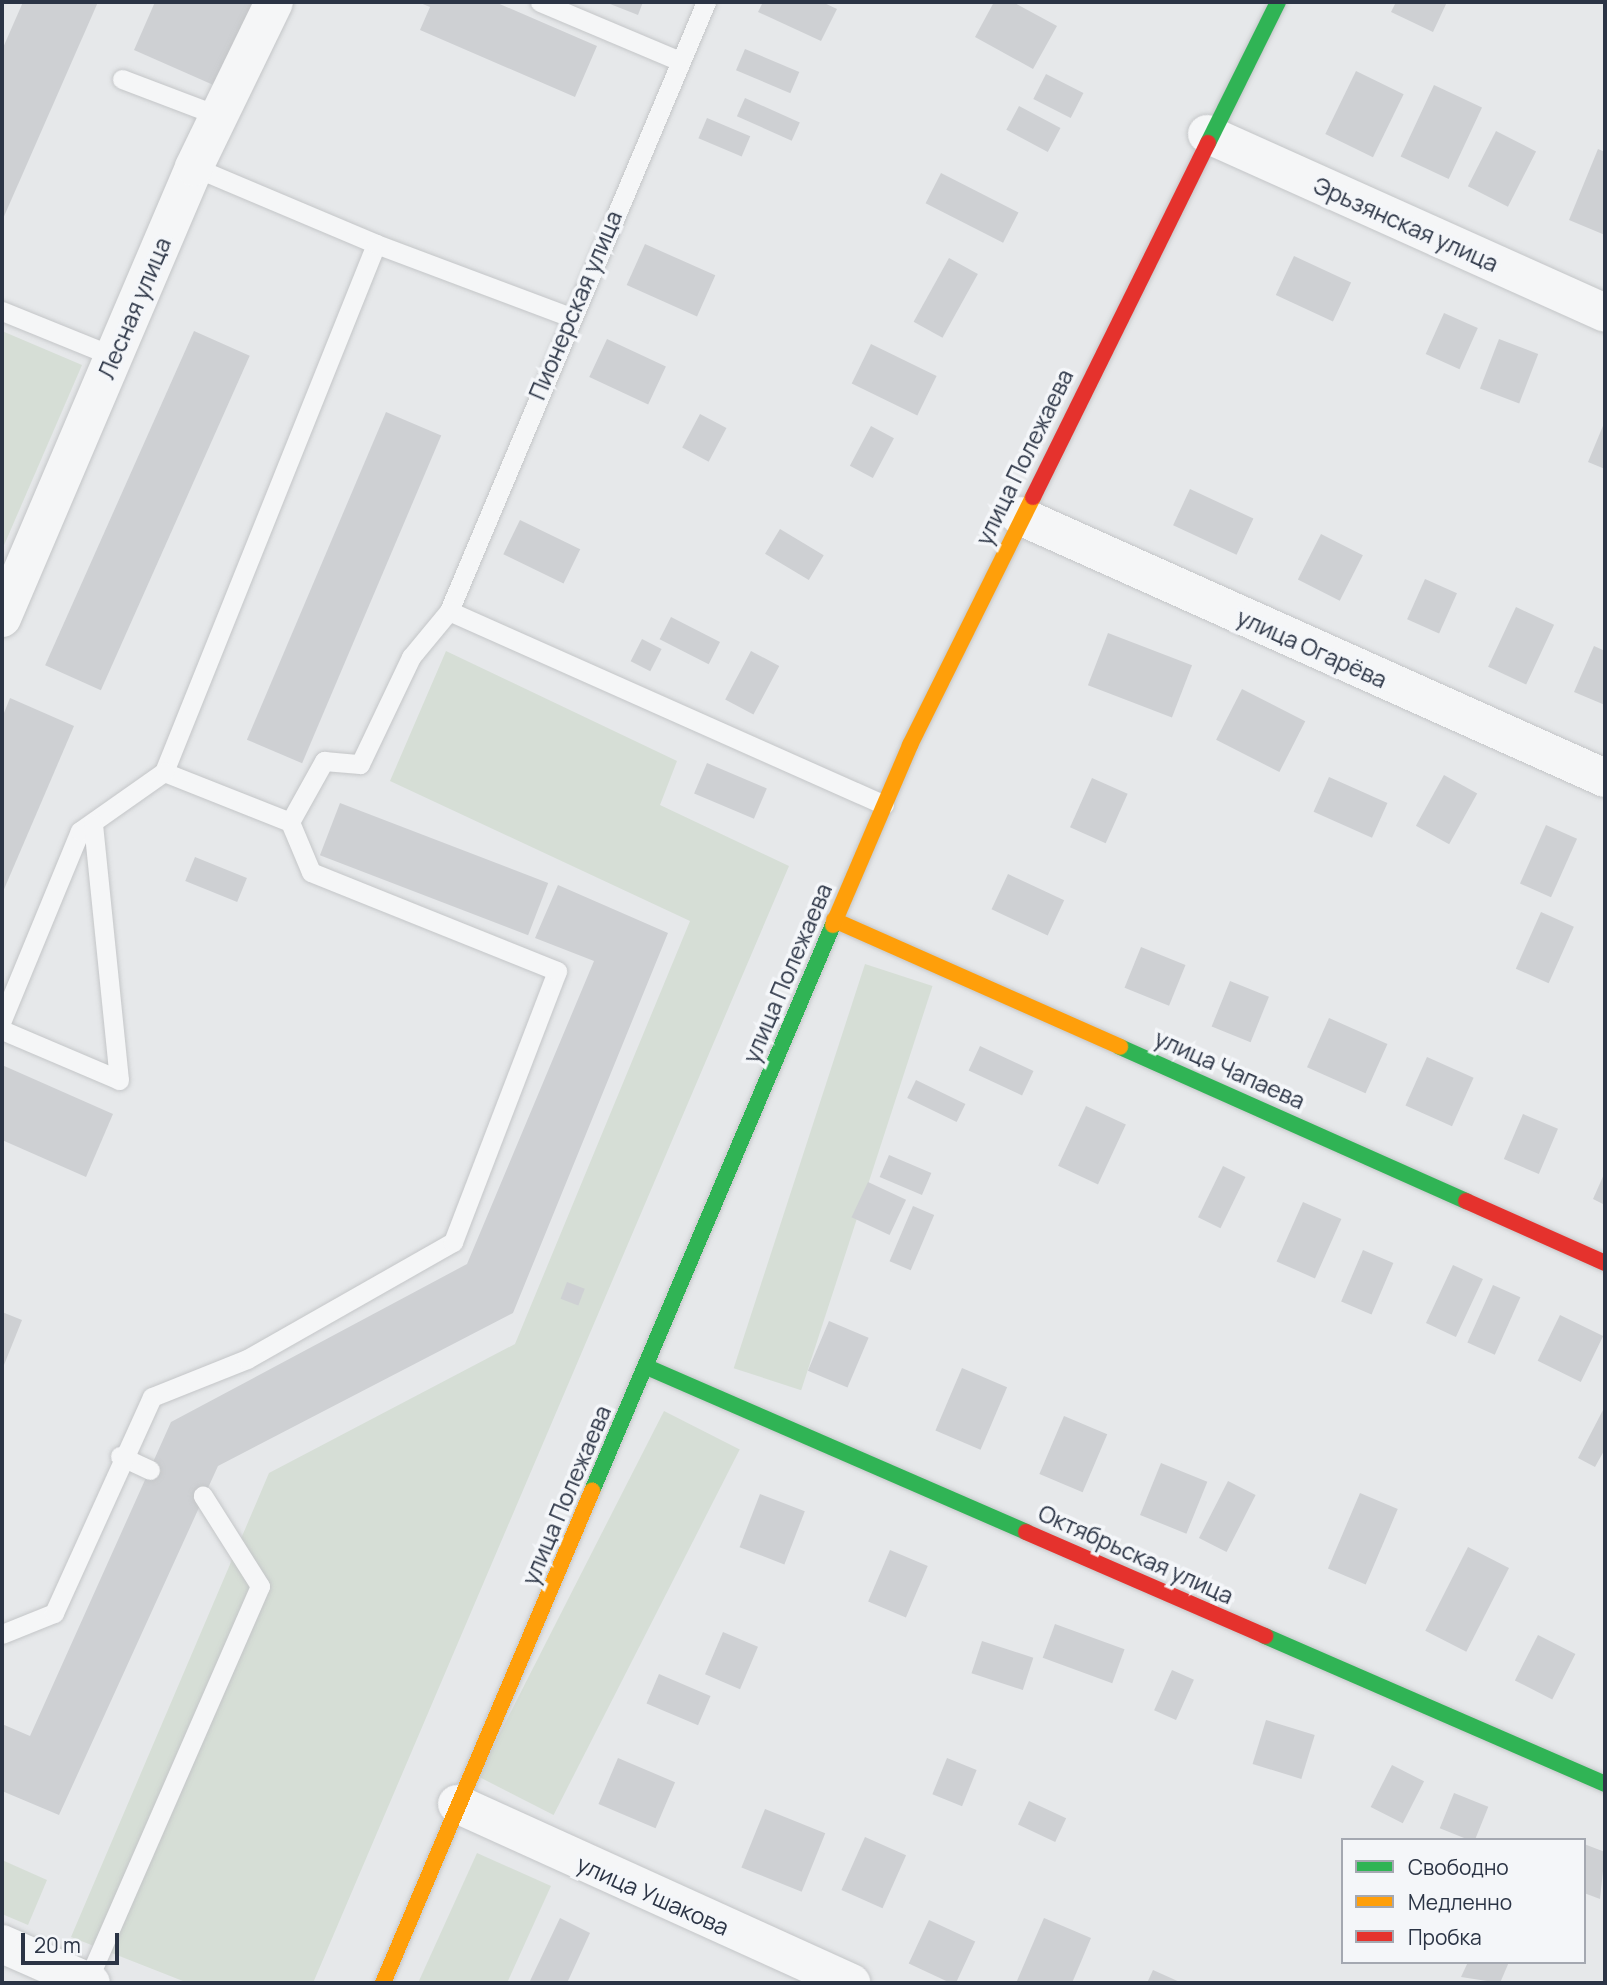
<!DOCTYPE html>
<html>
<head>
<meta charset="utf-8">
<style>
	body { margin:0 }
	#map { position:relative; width:1607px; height:1985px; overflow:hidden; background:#e6e8ea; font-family:Manrope,sans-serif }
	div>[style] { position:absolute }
	.green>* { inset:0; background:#d6ded6; transform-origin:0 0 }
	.building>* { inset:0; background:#ced0d3; transform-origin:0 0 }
	.roads { filter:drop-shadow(0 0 2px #c4c6c8) drop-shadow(0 0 2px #c4c6c8) }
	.lane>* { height:19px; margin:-9.5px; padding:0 9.5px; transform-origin:9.5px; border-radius:9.5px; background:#f5f6f7 }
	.street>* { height:38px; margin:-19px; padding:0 19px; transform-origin:19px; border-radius:19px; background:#f5f6f7 }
	.fast>* { height:16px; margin:-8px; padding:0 8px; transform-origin:8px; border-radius:8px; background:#30b455 }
	.slow>* { height:16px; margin:-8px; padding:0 8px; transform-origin:8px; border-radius:8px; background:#ff9f0a }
	.jam>* { height:16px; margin:-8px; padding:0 8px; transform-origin:8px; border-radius:8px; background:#e5322d }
	span { translate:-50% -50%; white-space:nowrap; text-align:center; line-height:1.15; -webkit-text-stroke:7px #f4f6f9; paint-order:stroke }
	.street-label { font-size:23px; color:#2b3445 }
	.frame { position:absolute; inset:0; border:4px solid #2b3445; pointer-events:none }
	.legend { position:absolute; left:1341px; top:1838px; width:245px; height:126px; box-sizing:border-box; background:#f4f6f9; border:2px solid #a4a8b1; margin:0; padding:9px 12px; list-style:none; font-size:21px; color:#2b3445 }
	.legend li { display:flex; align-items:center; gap:14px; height:35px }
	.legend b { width:35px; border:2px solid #a4a8b1 }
	.scale { position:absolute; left:21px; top:1933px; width:98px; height:32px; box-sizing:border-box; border:4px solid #2b3445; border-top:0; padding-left:9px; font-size:21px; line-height:24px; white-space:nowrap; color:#2b3445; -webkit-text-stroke:5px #f4f6f9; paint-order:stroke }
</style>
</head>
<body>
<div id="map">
	<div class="green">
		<div style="clip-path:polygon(2px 331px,82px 365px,2px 550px)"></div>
		<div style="clip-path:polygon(446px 651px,677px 761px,660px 805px,789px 866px,313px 1983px,188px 1983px,71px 1937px,269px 1473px,515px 1344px,690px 921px,390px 781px)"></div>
		<div style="left:865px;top:964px;width:71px;height:425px;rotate:18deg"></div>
		<div style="left:664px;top:1411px;width:85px;height:410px;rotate:27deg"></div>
		<div style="clip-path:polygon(477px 1853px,551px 1886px,507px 1983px,418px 1983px)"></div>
		<div style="clip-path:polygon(2px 1860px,47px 1880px,28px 1925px,2px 1914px)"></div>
	</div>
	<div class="building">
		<div style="clip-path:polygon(23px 2px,98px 2px,2px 221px,2px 50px)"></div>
		<div style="clip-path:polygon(155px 2px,266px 2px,227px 91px,134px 50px)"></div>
		<div style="clip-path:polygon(418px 2px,495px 2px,597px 46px,575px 97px,420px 30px,430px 7px)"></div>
		<div style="clip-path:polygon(605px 2px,643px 2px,638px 15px)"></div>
		<div style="clip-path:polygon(763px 2px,822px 2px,837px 9px,821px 41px,758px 12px)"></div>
		<div style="clip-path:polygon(994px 2px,1013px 2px,1057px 26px,1033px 69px,975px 37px)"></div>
		<div style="clip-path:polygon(1396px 2px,1447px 2px,1433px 32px,1391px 12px)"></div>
		<div style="left:745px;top:49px;width:59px;height:23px;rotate:23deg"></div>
		<div style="left:1356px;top:71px;width:53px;height:70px;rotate:26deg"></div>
		<div style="left:1046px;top:74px;width:42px;height:28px;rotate:27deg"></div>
		<div style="left:1434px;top:85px;width:53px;height:79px;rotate:25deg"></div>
		<div style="left:745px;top:98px;width:60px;height:20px;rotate:24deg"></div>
		<div style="left:1019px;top:106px;width:47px;height:27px;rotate:28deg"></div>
		<div style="left:707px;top:118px;width:47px;height:22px;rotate:23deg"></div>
		<div style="left:1496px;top:131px;width:45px;height:62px;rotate:27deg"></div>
		<div style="clip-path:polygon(1598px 149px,1605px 152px,1605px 235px,1569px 220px)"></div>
		<div style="left:941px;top:173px;width:87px;height:34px;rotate:27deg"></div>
		<div style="left:645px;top:244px;width:77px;height:45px;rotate:24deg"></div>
		<div style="left:1294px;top:256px;width:63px;height:43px;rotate:25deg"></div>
		<div style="left:949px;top:258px;width:33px;height:73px;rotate:29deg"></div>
		<div style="left:1444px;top:313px;width:37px;height:45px;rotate:24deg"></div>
		<div style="left:194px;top:331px;width:61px;height:366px;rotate:24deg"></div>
		<div style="left:607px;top:339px;width:65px;height:42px;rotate:25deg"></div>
		<div style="left:1499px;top:339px;width:42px;height:53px;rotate:21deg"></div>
		<div style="left:871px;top:344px;width:73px;height:44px;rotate:26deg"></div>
		<div style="left:386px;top:412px;width:60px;height:356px;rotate:23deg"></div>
		<div style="left:700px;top:414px;width:30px;height:38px;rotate:28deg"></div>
		<div style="clip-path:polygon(1605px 421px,1605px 469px,1588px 462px)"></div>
		<div style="left:871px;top:426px;width:26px;height:45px;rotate:28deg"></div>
		<div style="left:1190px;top:489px;width:70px;height:40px;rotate:25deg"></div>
		<div style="left:520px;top:520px;width:67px;height:38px;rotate:26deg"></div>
		<div style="left:780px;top:529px;width:51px;height:29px;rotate:31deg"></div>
		<div style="left:1321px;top:534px;width:47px;height:51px;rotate:27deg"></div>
		<div style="left:1425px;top:579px;width:35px;height:44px;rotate:24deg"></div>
		<div style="left:1516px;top:607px;width:42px;height:66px;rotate:25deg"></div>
		<div style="left:671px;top:617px;width:55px;height:25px;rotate:27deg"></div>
		<div style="left:1108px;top:633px;width:90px;height:56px;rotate:21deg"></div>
		<div style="left:642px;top:639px;width:22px;height:25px;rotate:27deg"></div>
		<div style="clip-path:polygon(1594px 646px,1605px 651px,1605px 705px,1574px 692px)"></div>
		<div style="left:751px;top:651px;width:32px;height:55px;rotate:28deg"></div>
		<div style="left:1242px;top:689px;width:71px;height:57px;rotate:27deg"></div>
		<div style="clip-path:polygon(10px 698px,74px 726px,2px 894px,2px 718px)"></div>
		<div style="left:707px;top:763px;width:65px;height:33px;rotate:23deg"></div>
		<div style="left:1444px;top:775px;width:38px;height:58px;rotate:29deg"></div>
		<div style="left:1329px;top:777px;width:64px;height:38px;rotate:24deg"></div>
		<div style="left:1092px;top:778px;width:39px;height:54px;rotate:24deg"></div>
		<div style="left:340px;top:803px;width:223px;height:56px;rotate:21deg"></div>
		<div style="left:1546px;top:825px;width:34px;height:64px;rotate:24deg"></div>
		<div style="left:195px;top:857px;width:56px;height:26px;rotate:22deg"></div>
		<div style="left:1008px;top:874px;width:62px;height:39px;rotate:25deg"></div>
		<div style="clip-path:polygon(558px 885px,668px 933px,513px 1313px,218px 1466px,59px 1815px,2px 1791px,2px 1724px,30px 1736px,171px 1422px,467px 1264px,594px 961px,535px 938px)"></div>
		<div style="left:1541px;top:912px;width:36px;height:62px;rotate:24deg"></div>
		<div style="left:1141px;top:947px;width:48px;height:44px;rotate:22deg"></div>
		<div style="left:1230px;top:981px;width:42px;height:49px;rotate:22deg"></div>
		<div style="left:1329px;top:1018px;width:64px;height:54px;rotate:24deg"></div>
		<div style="left:980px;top:1046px;width:59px;height:27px;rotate:25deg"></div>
		<div style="left:1427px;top:1057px;width:51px;height:53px;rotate:24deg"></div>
		<div style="clip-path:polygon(2px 1065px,113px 1114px,86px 1177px,2px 1140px)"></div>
		<div style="left:916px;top:1080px;width:55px;height:20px;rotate:26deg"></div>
		<div style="left:1086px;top:1106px;width:44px;height:66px;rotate:25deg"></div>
		<div style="left:1523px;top:1114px;width:38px;height:49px;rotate:23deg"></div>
		<div style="left:889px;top:1155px;width:46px;height:24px;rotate:23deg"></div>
		<div style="left:1223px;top:1166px;width:25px;height:57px;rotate:26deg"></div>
		<div style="clip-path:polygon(1605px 1172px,1605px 1205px,1593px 1199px)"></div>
		<div style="left:868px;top:1182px;width:42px;height:39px;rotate:25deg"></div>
		<div style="left:1303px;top:1202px;width:42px;height:65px;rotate:24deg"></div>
		<div style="left:913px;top:1206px;width:23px;height:60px;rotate:23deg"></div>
		<div style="left:1363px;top:1250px;width:33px;height:56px;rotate:23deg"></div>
		<div style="left:1453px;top:1265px;width:33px;height:64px;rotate:25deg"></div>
		<div style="left:567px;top:1282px;width:19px;height:18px;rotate:21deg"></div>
		<div style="left:1493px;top:1285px;width:30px;height:63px;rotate:24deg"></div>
		<div style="clip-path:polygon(2px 1312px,22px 1320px,2px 1370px)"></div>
		<div style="left:1560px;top:1315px;width:48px;height:51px;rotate:26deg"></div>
		<div style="left:829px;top:1321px;width:43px;height:54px;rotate:23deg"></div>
		<div style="left:962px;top:1368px;width:49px;height:68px;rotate:23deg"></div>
		<div style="clip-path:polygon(1603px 1410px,1605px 1449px,1595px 1467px,1578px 1458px)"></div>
		<div style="left:1064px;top:1416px;width:47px;height:63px;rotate:23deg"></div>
		<div style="left:1161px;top:1463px;width:50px;height:56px;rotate:22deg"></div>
		<div style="left:1228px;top:1481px;width:31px;height:64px;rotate:27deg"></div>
		<div style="left:1360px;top:1493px;width:41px;height:82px;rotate:23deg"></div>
		<div style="left:760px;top:1494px;width:48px;height:57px;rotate:21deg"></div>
		<div style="left:1468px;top:1547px;width:46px;height:94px;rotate:27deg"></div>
		<div style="left:890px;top:1550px;width:41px;height:56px;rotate:23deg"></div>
		<div style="left:1055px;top:1624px;width:74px;height:36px;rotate:20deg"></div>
		<div style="left:723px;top:1632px;width:38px;height:46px;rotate:23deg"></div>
		<div style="left:1538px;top:1635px;width:42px;height:51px;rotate:27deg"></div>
		<div style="left:982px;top:1641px;width:54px;height:34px;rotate:18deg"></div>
		<div style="left:1172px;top:1670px;width:24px;height:44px;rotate:24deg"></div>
		<div style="left:659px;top:1674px;width:56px;height:32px;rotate:23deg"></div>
		<div style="left:1266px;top:1720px;width:51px;height:46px;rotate:17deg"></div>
		<div style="left:618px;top:1758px;width:62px;height:50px;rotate:23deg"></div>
		<div style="left:947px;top:1758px;width:32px;height:39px;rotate:22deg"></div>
		<div style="left:1392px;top:1765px;width:36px;height:47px;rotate:27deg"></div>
		<div style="left:1454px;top:1793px;width:37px;height:38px;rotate:22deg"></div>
		<div style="left:1029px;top:1801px;width:41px;height:26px;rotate:25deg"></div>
		<div style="left:765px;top:1809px;width:65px;height:63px;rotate:22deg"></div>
		<div style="left:865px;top:1837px;width:45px;height:58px;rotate:24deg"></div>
		<div style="clip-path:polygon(1584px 1844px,1605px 1852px,1600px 1899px,1584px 1893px)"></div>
		<div style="clip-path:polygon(560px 1918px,590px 1933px,567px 1983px,529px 1983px)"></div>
		<div style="clip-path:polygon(1044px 1918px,1091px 1938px,1072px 1983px,1016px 1983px)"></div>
		<div style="left:929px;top:1920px;width:51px;height:48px;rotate:25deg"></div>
		<div style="clip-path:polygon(1468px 1962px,1509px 1962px,1500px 1983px,1461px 1977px)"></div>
		<div style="clip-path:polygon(1153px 1970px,1182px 1983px,1147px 1983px)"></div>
	</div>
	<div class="roads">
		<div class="lane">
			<div style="left:540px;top:2px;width:152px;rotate:22.9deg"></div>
			<div style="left:122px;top:79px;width:107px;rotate:20.8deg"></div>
			<div style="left:194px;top:167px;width:198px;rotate:22.9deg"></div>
			<div style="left:376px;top:244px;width:569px;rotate:111.88deg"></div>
			<div style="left:164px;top:772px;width:136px;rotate:21.6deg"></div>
			<div style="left:376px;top:244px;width:205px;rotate:20.6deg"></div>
			<div style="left:2px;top:311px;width:120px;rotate:22.1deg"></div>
			<div style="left:449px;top:611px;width:661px;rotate:-67.12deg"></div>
			<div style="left:2px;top:1020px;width:204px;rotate:-67.6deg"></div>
			<div style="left:80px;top:831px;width:103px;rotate:-35.1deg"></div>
			<div style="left:2px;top:1030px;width:127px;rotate:23.1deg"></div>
			<div style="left:119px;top:1080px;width:258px;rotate:-95.8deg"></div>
			<div style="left:120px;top:1456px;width:33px;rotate:25deg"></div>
			<div style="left:2px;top:1634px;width:56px;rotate:-22deg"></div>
			<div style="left:54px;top:1613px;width:237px;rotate:-65.6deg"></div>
			<div style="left:152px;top:1397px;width:102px;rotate:-21.8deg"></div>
			<div style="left:247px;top:1359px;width:237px;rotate:-29.6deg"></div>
			<div style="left:453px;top:1242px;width:290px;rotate:-69deg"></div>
			<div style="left:557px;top:971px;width:265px;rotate:-158.1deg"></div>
			<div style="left:311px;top:872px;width:54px;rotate:-112.8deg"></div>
			<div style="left:290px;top:822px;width:70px;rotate:-60.9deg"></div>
			<div style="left:324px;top:761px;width:36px;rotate:5deg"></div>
			<div style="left:360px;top:764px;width:119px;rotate:-64.5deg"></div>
			<div style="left:411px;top:657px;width:60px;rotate:-50.4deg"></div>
			<div style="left:449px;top:611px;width:476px;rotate:24deg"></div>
			<div style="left:87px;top:1982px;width:432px;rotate:-66.4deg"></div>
			<div style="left:260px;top:1586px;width:107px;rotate:-122.3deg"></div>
		</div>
		<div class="street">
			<div style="left:1207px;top:134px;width:436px;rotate:24.2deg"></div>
			<div style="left:1020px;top:516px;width:641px;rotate:24.13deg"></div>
			<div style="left:2px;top:618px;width:490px;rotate:-66.9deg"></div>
			<div style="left:194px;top:167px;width:183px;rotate:-64.1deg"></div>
			<div style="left:457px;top:1804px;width:433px;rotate:24.4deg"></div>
			<div style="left:2px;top:1944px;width:97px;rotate:23.7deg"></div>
		</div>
		<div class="fast">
			<div style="left:1208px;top:143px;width:157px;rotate:-63.6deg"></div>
			<div style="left:1120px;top:1047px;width:379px;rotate:24deg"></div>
			<div style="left:647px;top:1367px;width:413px;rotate:23.5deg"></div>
			<div style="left:592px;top:1491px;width:615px;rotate:-66.94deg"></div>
			<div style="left:1265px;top:1636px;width:371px;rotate:23.5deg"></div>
		</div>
		<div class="slow">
			<div style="left:834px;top:920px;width:313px;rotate:23.9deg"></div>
			<div style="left:833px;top:925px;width:196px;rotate:-66.8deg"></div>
			<div style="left:910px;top:745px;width:277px;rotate:-63.6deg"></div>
			<div style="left:383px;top:1983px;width:535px;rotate:-66.98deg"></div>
		</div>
		<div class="jam">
			<div style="left:1033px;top:497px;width:395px;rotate:-63.7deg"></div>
			<div style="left:1466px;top:1201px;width:152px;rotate:24deg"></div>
			<div style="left:1026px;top:1532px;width:261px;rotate:23.5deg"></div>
		</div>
	</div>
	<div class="street-label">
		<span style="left:1406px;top:224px;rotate:24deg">Эрьзянская улица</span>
		<span style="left:575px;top:305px;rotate:-67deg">Пионерская улица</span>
		<span style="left:134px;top:308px;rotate:-67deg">Лесная улица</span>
		<span style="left:1024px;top:457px;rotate:-64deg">улица Полежаева</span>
		<span style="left:1312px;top:648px;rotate:24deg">улица Огарёва</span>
		<span style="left:787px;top:973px;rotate:-67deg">улица Полежаева</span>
		<span style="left:1230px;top:1069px;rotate:24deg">улица Чапаева</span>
		<span style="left:566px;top:1495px;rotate:-67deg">улица Полежаева</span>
		<span style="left:1136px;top:1554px;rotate:24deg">Октябрьская улица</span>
		<span style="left:653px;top:1895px;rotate:24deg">улица Ушакова</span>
	</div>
	<div class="frame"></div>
	<ul class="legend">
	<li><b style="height:9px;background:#30b455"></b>Свободно</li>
	<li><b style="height:9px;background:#ff9f0a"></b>Медленно</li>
	<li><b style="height:9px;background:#e5322d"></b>Пробка</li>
	</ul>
	<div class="scale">20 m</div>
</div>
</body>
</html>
